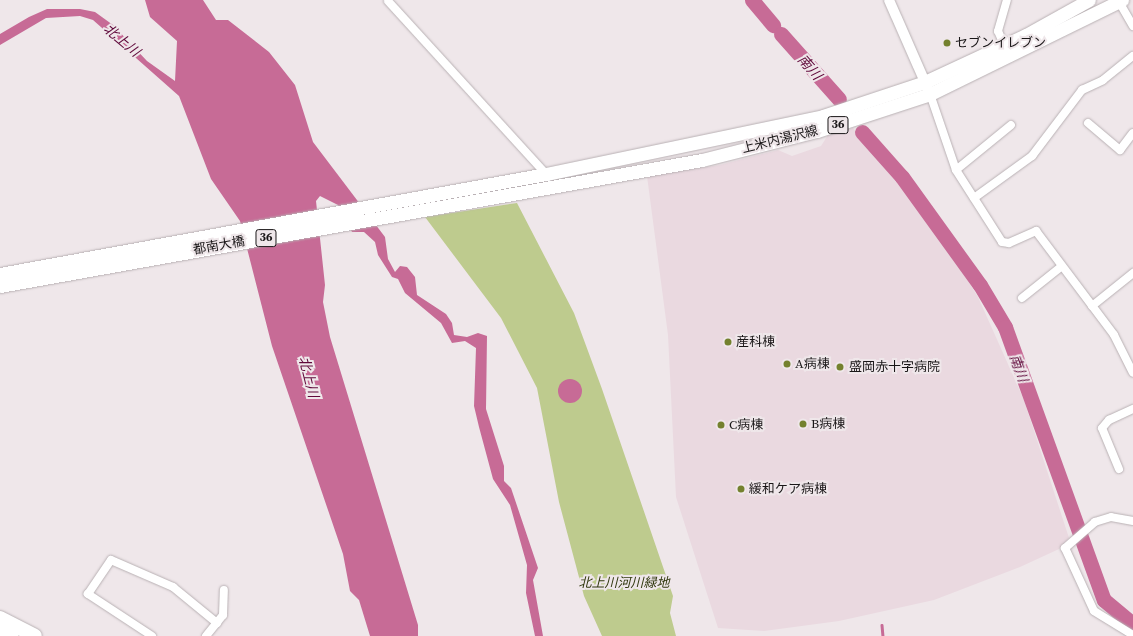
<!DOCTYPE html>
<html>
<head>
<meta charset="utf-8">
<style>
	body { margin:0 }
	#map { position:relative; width:1133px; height:636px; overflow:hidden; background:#efe7ea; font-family:"Source Serif 4","Noto Sans JP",serif }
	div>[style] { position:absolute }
	.built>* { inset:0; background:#ead9e0 }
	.green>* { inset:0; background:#becb8e }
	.water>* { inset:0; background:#c76b96 }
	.round { border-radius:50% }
	.stream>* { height:2.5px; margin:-1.25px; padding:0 1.25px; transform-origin:1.25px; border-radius:1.25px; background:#c76b96 }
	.river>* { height:15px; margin:-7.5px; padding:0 7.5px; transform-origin:7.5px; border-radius:7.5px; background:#c76b96 }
	.roads { filter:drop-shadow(0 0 1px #b9b1b4) drop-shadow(0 0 1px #b9b1b4) }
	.minor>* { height:8px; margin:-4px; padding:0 4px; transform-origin:4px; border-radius:4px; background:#fff }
	.tertiary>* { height:10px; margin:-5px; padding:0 5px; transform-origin:5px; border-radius:5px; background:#fff }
	.primary>* { height:13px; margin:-6.5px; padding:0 6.5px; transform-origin:6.5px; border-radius:6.5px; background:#fff }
	.trunk>* { height:14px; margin:-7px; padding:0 7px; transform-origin:7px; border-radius:7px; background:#fff }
	.dots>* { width:11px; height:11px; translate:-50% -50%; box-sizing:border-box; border:2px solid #efe7ea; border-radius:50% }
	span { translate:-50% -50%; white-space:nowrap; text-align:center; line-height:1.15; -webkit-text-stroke:4px #efe7ea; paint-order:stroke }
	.shield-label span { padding:1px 3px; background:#efe7ea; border:1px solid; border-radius:3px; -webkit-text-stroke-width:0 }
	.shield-label { font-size:12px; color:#1a1718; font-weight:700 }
	.poi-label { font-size:13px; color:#1a1718 }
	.left { translate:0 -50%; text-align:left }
	.street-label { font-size:13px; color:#1a1718 }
	.park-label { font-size:13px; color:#31380e; font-style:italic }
	.water-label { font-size:14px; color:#5f083a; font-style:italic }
</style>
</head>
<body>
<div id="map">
	<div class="built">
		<div style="clip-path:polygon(853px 128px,941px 238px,978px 297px,1024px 400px,1069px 538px,1059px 549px,1020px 567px,934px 600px,839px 621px,764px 631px,718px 628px,676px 497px,668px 335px,647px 176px,720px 165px,778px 150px,792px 156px,821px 146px,828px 135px)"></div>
	</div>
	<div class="green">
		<div style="clip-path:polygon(517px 203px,574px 313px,602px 389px,673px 596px,670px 613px,676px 636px,602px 636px,584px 596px,559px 502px,537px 388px,501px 318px,425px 217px)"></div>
	</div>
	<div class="water">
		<div style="clip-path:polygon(145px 0,203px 0,216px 20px,228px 20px,269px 52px,295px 85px,313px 142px,385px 237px,388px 259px,395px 272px,400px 266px,407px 267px,415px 277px,417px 295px,446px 314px,452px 323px,454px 335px,467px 337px,478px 333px,487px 336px,486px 409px,504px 466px,504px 481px,511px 488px,538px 568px,533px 580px,543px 636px,535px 636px,526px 593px,527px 565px,510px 505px,493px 479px,479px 427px,474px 406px,476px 348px,465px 341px,452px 343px,441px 323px,405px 293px,398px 279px,392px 277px,378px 255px,375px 242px,364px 232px,352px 232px,338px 205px,320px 196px,316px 201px,325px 285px,323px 302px,330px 337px,418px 625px,418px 636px,370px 636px,359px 600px,350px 591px,343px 554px,272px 346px,240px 221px,211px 179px,179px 96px,93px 20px,80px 16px,46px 18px,0 45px,0 34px,29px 17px,47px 9px,80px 9px,95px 12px,113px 25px,147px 61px,175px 81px,177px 41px,150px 17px)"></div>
		<div class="round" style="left:558px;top:379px;width:24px;height:24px"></div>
	</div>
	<div class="stream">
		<div style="left:882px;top:625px;width:11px;rotate:85deg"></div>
	</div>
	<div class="river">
		<div style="left:752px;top:0;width:33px;rotate:50deg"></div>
		<div style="left:781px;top:34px;width:87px;rotate:48.3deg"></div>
		<div style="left:862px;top:132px;width:60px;rotate:48.4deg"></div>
		<div style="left:902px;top:177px;width:133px;rotate:54.2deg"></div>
		<div style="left:980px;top:285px;width:49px;rotate:59.2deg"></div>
		<div style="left:1005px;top:327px;width:290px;rotate:70.1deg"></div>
		<div style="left:1104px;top:600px;width:38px;rotate:40deg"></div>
	</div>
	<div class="roads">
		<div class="minor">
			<div style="left:1118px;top:0;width:30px;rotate:60deg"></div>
			<div style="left:388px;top:1px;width:234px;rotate:47.6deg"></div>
			<div style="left:1004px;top:45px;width:15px;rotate:-113deg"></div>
			<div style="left:998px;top:31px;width:32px;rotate:-74deg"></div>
			<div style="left:930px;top:94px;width:80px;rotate:71.1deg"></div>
			<div style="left:956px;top:170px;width:85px;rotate:57.4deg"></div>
			<div style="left:1002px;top:242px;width:7px;rotate:8deg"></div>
			<div style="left:1009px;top:243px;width:30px;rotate:-24deg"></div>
			<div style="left:1036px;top:231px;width:130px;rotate:53.1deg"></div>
			<div style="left:1114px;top:335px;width:42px;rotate:63.4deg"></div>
			<div style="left:1088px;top:123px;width:42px;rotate:40.2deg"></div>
			<div style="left:1120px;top:150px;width:21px;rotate:-53deg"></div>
			<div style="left:956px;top:170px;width:71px;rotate:-39.3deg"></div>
			<div style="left:974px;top:198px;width:72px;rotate:-35.9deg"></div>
			<div style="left:1032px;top:156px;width:83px;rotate:-52.9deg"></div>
			<div style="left:1082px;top:90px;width:23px;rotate:-25deg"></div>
			<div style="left:1103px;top:80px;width:38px;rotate:-39deg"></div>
			<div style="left:1022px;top:298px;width:51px;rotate:-38.7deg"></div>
			<div style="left:1092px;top:306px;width:53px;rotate:-38.8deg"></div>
			<div style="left:1119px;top:469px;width:44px;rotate:-112.5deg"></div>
			<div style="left:1102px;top:428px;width:11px;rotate:-49deg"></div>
			<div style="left:1109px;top:420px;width:26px;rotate:-25deg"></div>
			<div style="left:1133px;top:521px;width:22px;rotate:-170deg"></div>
			<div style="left:1111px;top:517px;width:17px;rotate:163deg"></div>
			<div style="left:1095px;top:522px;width:40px;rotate:139deg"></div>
			<div style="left:1065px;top:548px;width:69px;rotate:65.3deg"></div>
			<div style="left:1094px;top:611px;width:46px;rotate:31.6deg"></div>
			<div style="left:152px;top:636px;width:77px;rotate:-146.7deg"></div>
			<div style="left:88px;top:594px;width:41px;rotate:-55.9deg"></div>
			<div style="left:111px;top:560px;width:68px;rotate:23.5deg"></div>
			<div style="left:173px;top:587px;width:57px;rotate:39.3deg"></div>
			<div style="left:206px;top:636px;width:27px;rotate:-51deg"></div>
			<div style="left:223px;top:615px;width:25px;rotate:-88deg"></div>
		</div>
		<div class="tertiary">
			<div style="left:889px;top:0;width:97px;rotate:66.3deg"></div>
		</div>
		<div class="primary">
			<div style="left:0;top:274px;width:555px;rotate:-10.38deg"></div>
			<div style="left:546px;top:174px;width:283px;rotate:-11.8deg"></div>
			<div style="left:823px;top:116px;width:108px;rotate:-18.4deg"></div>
			<div style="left:925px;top:82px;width:111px;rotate:-25deg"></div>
			<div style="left:1026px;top:35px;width:72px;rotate:-29.1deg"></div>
			<div style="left:0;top:286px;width:713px;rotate:-10.18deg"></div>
			<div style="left:702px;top:160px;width:119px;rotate:-14.2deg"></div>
			<div style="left:817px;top:131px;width:119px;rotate:-18.1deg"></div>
			<div style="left:930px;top:94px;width:214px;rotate:-26.1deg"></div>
		</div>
		<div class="trunk">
			<div style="left:0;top:618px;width:39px;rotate:27deg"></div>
			<div style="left:0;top:630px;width:13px;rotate:27deg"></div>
		</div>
	</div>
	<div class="dots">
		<div style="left:947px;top:43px;background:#74812e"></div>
		<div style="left:728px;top:342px;background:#74812e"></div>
		<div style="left:787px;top:364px;background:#74812e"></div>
		<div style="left:840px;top:367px;background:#74812e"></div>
		<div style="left:803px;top:424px;background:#74812e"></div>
		<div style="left:721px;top:425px;background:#74812e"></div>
		<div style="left:741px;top:489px;background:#74812e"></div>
	</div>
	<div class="shield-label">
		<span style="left:838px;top:125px">36</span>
		<span style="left:266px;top:238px">36</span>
	</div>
	<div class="poi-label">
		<span class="left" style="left:955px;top:43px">セブンイレブン</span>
		<span class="left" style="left:736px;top:342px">産科棟</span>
		<span class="left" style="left:795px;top:364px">A病棟</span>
		<span class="left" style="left:849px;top:367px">盛岡赤十字病院</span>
		<span class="left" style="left:811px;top:424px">B病棟</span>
		<span class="left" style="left:729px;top:425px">C病棟</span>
		<span class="left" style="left:749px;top:489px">緩和ケア病棟</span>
	</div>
	<div class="street-label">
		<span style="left:780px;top:140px;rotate:-14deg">上米内湯沢線</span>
		<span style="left:219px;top:246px;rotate:-10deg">都南大橋</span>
	</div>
	<div class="park-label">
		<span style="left:624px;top:583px">北上川河川緑地</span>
	</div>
	<div class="water-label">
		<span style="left:122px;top:40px;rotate:40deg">北上川</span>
		<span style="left:810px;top:67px;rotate:49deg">南川</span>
		<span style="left:1019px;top:368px;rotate:70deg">南川</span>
		<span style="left:309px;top:377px;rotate:76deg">北上川</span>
	</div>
</div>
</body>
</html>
